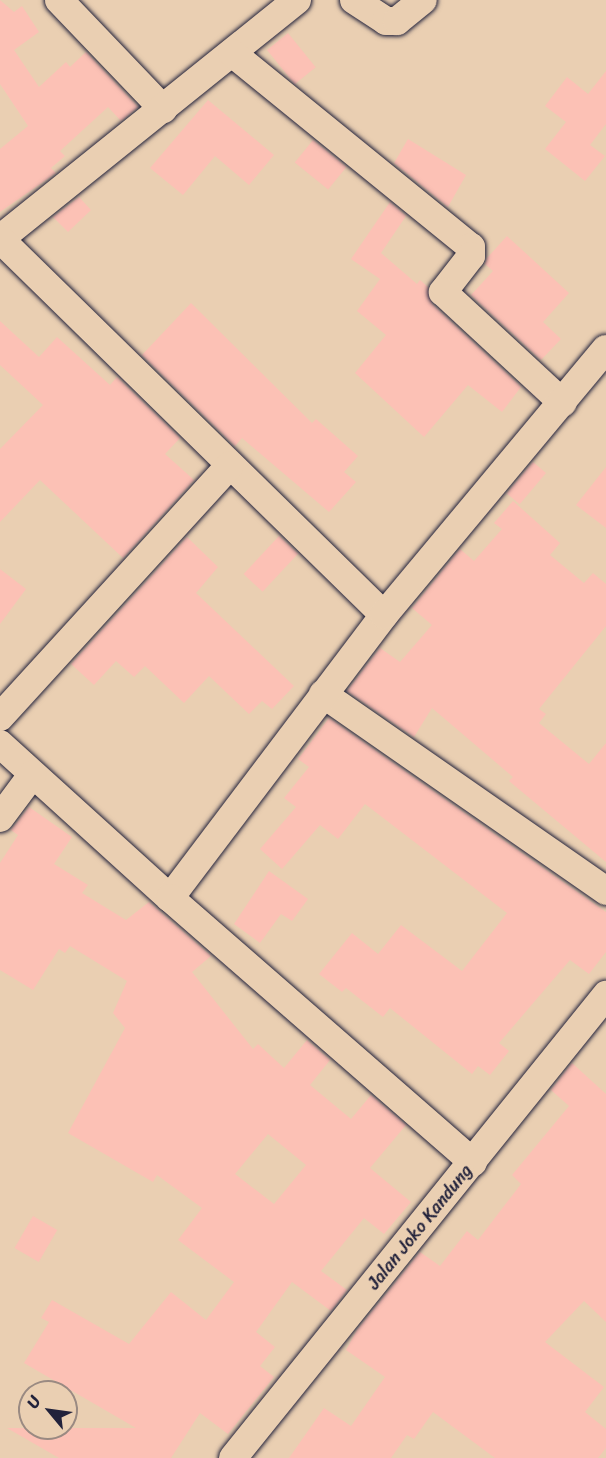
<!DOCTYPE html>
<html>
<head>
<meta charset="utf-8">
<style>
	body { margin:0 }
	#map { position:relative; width:606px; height:1458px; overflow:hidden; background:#eacfb2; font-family:Sriracha,sans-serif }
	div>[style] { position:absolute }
	.building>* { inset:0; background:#fcc1b5; transform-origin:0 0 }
	.roads { filter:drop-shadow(0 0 2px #22223b) drop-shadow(0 0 2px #22223b) }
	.minor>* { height:28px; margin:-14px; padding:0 14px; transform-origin:14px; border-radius:14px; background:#eacfb2 }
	span { translate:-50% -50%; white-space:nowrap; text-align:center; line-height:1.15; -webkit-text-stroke:5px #eacfb2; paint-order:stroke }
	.street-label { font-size:18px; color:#22223b }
	.north { position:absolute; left:18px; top:1380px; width:60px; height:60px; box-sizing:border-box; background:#eacfb2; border:2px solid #9a8a82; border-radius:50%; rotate:299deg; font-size:16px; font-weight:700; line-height:24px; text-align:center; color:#22223b }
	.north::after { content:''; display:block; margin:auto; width:21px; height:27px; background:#22223b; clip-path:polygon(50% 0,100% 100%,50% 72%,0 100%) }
</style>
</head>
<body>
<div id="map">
	<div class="building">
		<div style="clip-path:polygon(0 0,14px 12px,22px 6px,39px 32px,14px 50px,39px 87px,66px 62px,70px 67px,86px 52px,138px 107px,121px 121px,108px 107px,60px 151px,65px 156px,51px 168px,56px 173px,0 212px,0 149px,28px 126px,0 84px)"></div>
		<div style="left:288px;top:33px;width:44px;height:27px;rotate:51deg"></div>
		<div style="clip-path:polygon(606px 71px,606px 124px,590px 145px,605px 156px,585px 181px,545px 149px,566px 122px,545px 106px,567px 77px,588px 94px)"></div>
		<div style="clip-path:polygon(208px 100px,274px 155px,249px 185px,215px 156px,183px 195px,150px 168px)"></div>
		<div style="clip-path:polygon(408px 139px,466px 175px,448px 207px,394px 163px)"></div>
		<div style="left:313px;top:140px;width:43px;height:29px;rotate:39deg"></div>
		<div style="clip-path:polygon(79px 197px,91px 210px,68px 232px,53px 217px)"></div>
		<div style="clip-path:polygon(390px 202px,406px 216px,381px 253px,417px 284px,420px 280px,428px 287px,432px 304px,518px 384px,521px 387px,502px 412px,468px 385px,424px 437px,355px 373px,386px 335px,357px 311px,380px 279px,351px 259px)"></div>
		<div style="clip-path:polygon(507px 236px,569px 293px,543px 322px,561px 339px,541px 360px,471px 295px,493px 271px,485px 264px,487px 258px)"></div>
		<div style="clip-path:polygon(191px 303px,312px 423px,316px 419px,358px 456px,344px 472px,356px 482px,329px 512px,242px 438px,235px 446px,142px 355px)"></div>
		<div style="clip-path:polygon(0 321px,39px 357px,57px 337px,110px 385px,117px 377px,180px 438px,165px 454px,194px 480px,123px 558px,40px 480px,0 522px,0 449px,43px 405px,0 365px)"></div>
		<div style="left:533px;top:462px;width:17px;height:41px;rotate:40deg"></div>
		<div style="clip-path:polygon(606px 467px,606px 528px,576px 505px)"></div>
		<div style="clip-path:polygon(513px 501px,560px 543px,550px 555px,584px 583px,593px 573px,606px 584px,606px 626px,539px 709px,546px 714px,539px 723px,589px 764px,606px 743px,606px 862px,509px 781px,513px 777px,432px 708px,414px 737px,347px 691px,380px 648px,400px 662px,432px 625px,412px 608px,460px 549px,474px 561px,502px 529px,494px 523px)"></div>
		<div style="left:279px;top:536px;width:26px;height:52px;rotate:43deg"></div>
		<div style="clip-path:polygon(187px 537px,218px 567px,196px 593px,294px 686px,272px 709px,262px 701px,249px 714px,209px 676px,184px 703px,145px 666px,134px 677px,116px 661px,94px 685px,71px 664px)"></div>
		<div style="clip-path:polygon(0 569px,26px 589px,0 624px)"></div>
		<div style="clip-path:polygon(329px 718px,606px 912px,606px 952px,589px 974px,570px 960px,499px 1043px,509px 1051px,490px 1075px,478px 1066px,472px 1074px,390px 1008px,383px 1017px,346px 988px,342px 992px,319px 974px,352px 933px,378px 954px,401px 925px,462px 971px,507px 913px,365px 804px,338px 839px,320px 825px,282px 869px,260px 849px,296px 807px,284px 798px,309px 767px,298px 759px)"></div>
		<div style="clip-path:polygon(evenodd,29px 807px,72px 837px,54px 864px,88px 885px,82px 893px,126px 920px,149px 902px,211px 956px,192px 972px,253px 1049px,258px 1044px,284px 1068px,307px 1040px,330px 1060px,310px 1085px,351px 1119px,371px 1095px,406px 1125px,370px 1168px,411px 1202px,384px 1234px,364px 1218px,321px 1271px,347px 1290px,331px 1311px,292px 1282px,256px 1332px,275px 1347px,260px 1366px,274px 1377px,228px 1434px,200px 1413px,171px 1458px,59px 1458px,7px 1428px,136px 1428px,24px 1363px,49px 1322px,41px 1318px,52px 1300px,129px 1344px,171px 1292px,206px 1320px,234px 1282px,178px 1240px,202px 1208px,157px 1175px,153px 1182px,68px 1133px,125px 1028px,113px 1013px,127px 981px,70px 946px,65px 953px,59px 949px,33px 990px,0 970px,0 863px,18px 835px,11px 830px,29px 807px,268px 1134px,306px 1165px,274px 1204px,235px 1174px,268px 1134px)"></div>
		<div style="clip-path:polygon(269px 871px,308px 899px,292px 921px,281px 914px,260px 943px,234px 924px)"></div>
		<div style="clip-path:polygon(572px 1063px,606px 1094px,606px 1322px,584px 1301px,545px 1342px,604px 1387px,585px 1412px,606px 1429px,606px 1448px,598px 1458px,495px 1458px,433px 1412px,414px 1439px,407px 1435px,391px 1458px,289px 1458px,324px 1408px,351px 1426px,385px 1377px,346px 1350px,357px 1330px,420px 1252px,440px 1266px,467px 1231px,478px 1240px,521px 1184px,512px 1175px,569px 1106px,551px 1090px)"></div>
		<div style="left:33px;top:1216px;width:28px;height:37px;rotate:30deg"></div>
	</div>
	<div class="roads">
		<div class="minor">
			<div style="left:59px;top:0;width:151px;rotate:46.3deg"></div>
			<div style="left:297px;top:0;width:381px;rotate:141.2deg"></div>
			<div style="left:0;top:239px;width:537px;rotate:44.4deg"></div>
			<div style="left:354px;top:0;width:38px;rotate:33deg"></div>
			<div style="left:386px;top:21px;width:11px"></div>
			<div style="left:397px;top:21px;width:33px;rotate:-39deg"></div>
			<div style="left:232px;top:53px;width:308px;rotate:39.1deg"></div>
			<div style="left:471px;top:247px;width:9px;rotate:90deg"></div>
			<div style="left:471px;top:256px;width:46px;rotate:127.9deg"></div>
			<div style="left:443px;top:292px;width:163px;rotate:42.8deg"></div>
			<div style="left:323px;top:694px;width:345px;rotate:34.8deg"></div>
			<div style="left:0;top:717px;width:341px;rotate:-47.6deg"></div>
			<div style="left:0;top:744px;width:229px;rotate:42.2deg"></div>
			<div style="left:170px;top:898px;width:355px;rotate:-52.9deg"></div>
			<div style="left:384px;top:615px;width:346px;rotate:-50.2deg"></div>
			<div style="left:0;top:818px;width:54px;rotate:-53.3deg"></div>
			<div style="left:170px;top:898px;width:402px;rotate:41.1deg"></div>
			<div style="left:233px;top:1458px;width:595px;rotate:-51.14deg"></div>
		</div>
	</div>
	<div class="street-label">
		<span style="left:420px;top:1227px;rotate:-51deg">Jalan Joko Kandung</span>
	</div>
	<div class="north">U</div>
</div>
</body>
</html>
